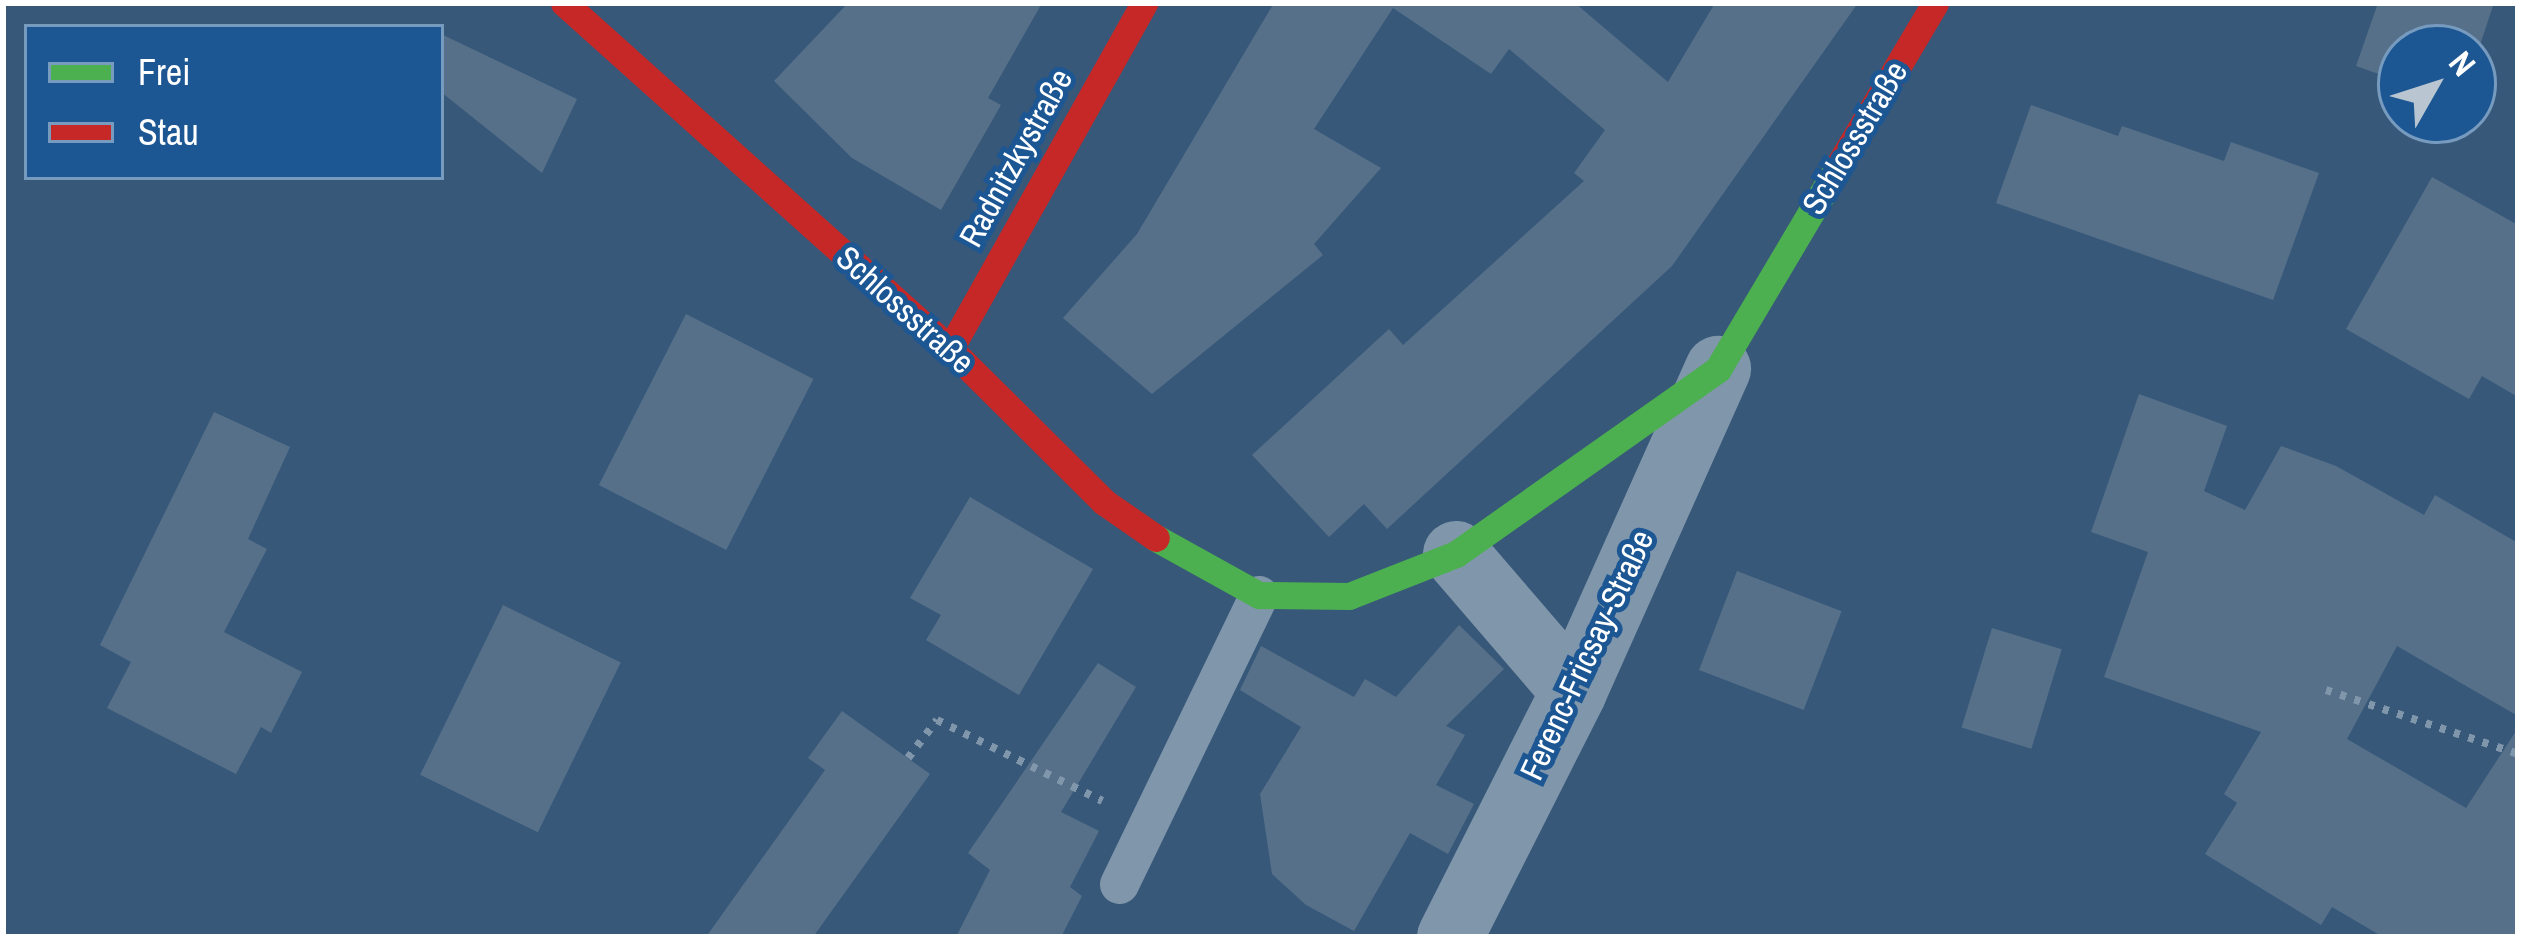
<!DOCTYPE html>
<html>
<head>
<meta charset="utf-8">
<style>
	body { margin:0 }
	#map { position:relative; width:2521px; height:940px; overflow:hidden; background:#375879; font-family:"Archivo Narrow",sans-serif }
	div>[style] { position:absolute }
	.building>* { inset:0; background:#56708a; transform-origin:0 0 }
	.path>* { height:8px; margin-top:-4px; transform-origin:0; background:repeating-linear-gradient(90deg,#8096ab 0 6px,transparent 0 15px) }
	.lane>* { height:39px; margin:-19.5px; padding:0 19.5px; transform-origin:19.5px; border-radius:19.5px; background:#8096ab }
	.street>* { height:66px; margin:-33px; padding:0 33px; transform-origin:33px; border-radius:33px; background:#8096ab }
	.fast>* { height:27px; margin:-13.5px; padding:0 13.5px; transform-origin:13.5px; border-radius:13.5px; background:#4caf50 }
	.jam>* { height:27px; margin:-13.5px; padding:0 13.5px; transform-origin:13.5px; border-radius:13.5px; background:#c62828 }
	span { translate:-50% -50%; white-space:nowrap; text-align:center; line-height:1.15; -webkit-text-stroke:10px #1c5794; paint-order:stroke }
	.street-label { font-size:33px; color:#fff }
	.frame { position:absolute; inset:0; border:6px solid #fff; pointer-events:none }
	.legend { position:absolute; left:24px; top:24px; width:420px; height:156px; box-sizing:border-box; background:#1c5794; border:3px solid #779abf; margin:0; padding:15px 21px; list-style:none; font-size:36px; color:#fff }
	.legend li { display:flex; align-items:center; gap:24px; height:60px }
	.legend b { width:60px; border:3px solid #779abf }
	.north { position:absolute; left:2377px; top:24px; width:120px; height:120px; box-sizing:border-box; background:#1c5794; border:3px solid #779abf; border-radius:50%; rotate:51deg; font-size:33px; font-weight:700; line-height:48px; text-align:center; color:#fff }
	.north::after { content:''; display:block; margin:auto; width:42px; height:54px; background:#b9c5d0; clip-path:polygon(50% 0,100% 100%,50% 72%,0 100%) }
</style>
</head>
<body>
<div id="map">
	<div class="building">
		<div style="clip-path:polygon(848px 3px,1042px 3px,988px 98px,1001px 105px,941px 210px,852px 158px,774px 81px)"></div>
		<div style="clip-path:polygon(1274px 3px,1575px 3px,1668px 82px,1715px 3px,1858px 3px,1672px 266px,1387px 529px,1364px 504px,1329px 537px,1252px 455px,1389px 329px,1403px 345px,1584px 181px,1574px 173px,1605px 130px,1509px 49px,1491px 74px,1393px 8px,1314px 129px,1381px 168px,1314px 244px,1323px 255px,1152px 394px,1063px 318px,1137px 234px)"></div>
		<div style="clip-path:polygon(2378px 3px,2494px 3px,2473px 66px,2473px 48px,2401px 48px,2401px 82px,2356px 66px)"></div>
		<div style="clip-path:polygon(441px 34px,577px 99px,542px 173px,441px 92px)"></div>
		<div style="clip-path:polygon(2031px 105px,2118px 136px,2122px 126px,2224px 161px,2231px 142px,2319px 173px,2273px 300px,1996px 203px)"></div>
		<div style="clip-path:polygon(2432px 177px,2518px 225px,2518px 397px,2482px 376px,2469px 399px,2346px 329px)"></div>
		<div style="left:686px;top:314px;width:143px;height:192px;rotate:27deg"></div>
		<div style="clip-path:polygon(2139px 394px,2227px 426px,2204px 491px,2245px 510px,2281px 446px,2336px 466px,2424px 515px,2435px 495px,2518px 543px,2518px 716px,2397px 646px,2347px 739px,2466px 808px,2518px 728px,2518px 937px,2383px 937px,2332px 907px,2321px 925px,2205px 854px,2237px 803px,2224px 794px,2261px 732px,2104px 677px,2148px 552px,2091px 532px)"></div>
		<div style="clip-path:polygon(214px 412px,290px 447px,248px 539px,267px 549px,224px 632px,302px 672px,271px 733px,261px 727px,236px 774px,107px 708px,131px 662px,100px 645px)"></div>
		<div style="clip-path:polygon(970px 497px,1093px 569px,1019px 695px,926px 640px,941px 615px,910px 598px)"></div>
		<div style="left:1737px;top:571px;width:112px;height:106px;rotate:21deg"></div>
		<div style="left:503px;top:605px;width:131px;height:189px;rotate:26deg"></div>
		<div style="clip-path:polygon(1459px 625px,1504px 669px,1446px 726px,1465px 735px,1436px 785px,1474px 804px,1448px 854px,1410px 833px,1354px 931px,1306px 905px,1272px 874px,1260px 794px,1301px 727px,1240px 690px,1261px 646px,1354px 697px,1365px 679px,1396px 697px)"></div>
		<div style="left:1992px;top:628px;width:73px;height:104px;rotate:17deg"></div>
		<div style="clip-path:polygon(1098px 663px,1136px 687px,1061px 812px,1099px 831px,1070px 887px,1082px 896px,1061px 937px,956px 937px,990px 870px,968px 853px)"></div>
		<div style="clip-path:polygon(842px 711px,930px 774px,813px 937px,706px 937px,825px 770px,808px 758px)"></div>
	</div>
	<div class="path">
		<div style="left:2326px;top:690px;width:202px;rotate:18.4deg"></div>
		<div style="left:908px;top:758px;width:48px;rotate:-52.7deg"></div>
		<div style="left:937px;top:720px;width:184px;rotate:26.1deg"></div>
	</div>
	<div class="lane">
		<div style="left:1119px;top:884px;width:321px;rotate:-64.2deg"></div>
	</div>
	<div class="street">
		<div style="left:1456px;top:554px;width:181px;rotate:49.3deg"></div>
		<div style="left:1450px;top:937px;width:275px;rotate:-63.2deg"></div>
		<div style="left:1574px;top:691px;width:353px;rotate:-65.9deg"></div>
	</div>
	<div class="fast">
		<div style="left:1156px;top:538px;width:118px;rotate:29deg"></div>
		<div style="left:1259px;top:595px;width:90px;rotate:0.6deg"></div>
		<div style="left:1349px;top:596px;width:115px;rotate:-21.4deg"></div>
		<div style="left:1456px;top:554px;width:321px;rotate:-35.2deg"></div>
		<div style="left:1718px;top:369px;width:237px;rotate:-59.3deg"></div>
	</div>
	<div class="jam">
		<div style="left:564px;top:3px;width:518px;rotate:41.87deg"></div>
		<div style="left:950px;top:349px;width:217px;rotate:44.8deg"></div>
		<div style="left:1104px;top:502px;width:63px;rotate:34.7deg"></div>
		<div style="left:1839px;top:165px;width:188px;rotate:-59.3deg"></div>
		<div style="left:950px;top:349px;width:397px;rotate:-60.7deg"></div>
	</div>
	<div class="street-label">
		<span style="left:1855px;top:138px;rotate:-59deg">Schlossstraße</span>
		<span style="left:1016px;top:158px;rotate:-61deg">Radnitzkystraße</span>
		<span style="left:905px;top:310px;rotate:42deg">Schlossstraße</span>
		<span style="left:1587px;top:655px;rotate:-65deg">Ferenc-Fricsay-Straße</span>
	</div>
	<div class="frame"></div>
	<ul class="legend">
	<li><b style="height:15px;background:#4caf50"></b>Frei</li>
	<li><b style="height:15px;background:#c62828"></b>Stau</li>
	</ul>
	<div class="north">N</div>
</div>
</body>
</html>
